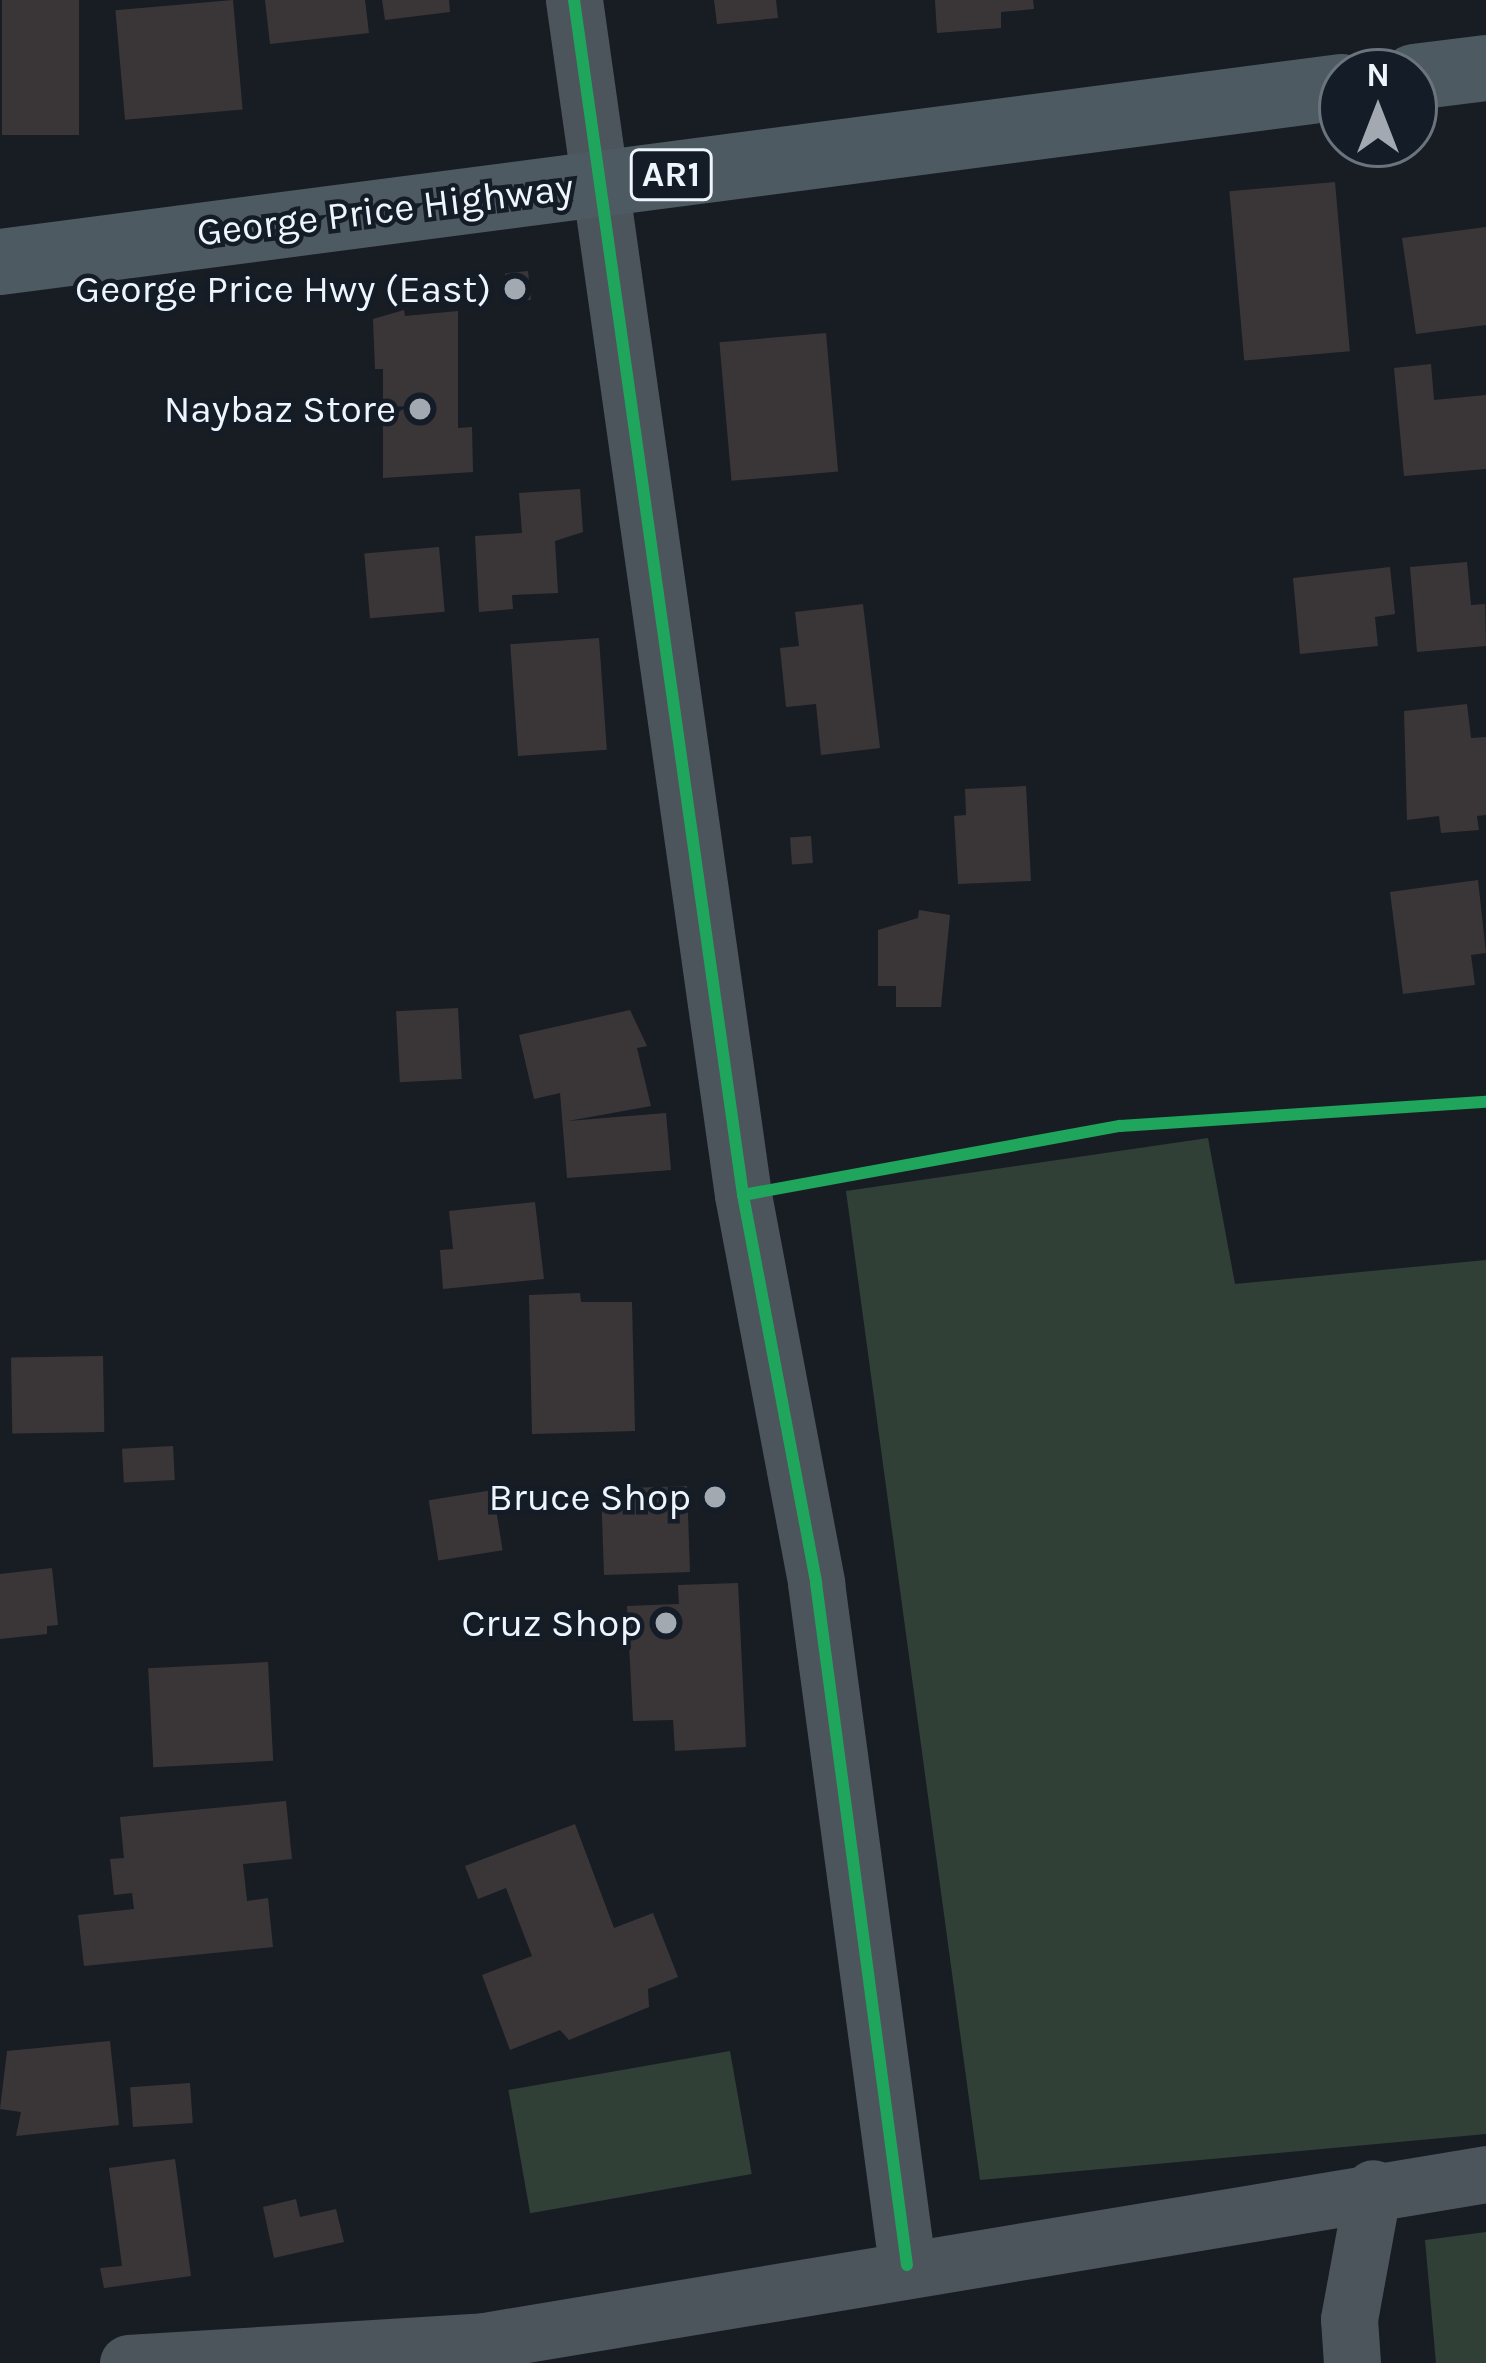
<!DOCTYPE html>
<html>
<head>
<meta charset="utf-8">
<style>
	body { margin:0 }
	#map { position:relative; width:1486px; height:2363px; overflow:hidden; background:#181d23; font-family:Karla,sans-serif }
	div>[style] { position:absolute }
	.green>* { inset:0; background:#314036; transform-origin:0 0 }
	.building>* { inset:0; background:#3a3638; transform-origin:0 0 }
	.minor>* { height:57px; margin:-28.5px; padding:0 28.5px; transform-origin:28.5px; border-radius:28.5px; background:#4b555b }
	.trunk>* { height:66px; margin:-33px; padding:0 33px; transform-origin:33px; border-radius:33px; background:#4d5a62 }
	.cycleway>* { height:12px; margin:-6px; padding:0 6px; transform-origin:6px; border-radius:6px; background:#20a55d }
	.dots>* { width:33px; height:33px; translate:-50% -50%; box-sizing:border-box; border:6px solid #141c27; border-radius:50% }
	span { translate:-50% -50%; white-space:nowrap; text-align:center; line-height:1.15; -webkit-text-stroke:9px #141c27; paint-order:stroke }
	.shield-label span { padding:3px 9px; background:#141c27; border:3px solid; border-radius:9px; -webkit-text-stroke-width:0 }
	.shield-label { font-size:36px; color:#eef5fc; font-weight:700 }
	.street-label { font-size:39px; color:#eef5fc }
	.poi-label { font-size:39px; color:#eef5fc }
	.right { translate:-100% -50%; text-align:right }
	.north { position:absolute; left:1318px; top:48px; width:120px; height:120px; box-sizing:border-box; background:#141c27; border:3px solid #6b737c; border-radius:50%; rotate:0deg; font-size:33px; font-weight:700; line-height:48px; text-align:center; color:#eef5fc }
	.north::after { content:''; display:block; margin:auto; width:42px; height:54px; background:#a3a9b0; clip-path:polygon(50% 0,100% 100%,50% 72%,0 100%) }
</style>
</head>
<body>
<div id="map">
	<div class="green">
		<div style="clip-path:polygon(1208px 1138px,1235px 1284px,1486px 1260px,1486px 2134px,980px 2180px,846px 1191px)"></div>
		<div style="left:730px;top:2051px;width:125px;height:225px;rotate:80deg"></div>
		<div style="clip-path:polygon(1486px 2232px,1486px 2363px,1436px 2363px,1425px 2240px)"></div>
	</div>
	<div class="building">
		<div style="left:2px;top:0;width:77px;height:135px"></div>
		<div style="left:233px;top:0;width:110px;height:118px;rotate:85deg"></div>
		<div style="clip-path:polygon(265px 0,365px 0,369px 33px,270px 44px)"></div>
		<div style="clip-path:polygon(382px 0,449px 0,450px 12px,385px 20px)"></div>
		<div style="clip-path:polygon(714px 0,776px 0,778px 18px,717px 24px)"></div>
		<div style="clip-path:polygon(935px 0,1033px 0,1034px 9px,1001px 12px,1001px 28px,937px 33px)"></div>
		<div style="left:1335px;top:182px;width:170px;height:106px;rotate:85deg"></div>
		<div style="clip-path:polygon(1486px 227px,1486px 325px,1416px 334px,1402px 238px)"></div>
		<div style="left:528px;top:271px;width:29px;height:23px;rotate:84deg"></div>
		<div style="clip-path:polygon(404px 310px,405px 316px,458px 311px,458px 428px,472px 427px,473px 472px,383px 478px,383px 369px,375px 369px,373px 319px)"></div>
		<div style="left:826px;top:333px;width:139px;height:107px;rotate:85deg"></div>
		<div style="clip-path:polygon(1431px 364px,1434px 400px,1486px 395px,1486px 469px,1404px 476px,1394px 368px)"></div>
		<div style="clip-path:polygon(580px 489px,583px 532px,555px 541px,558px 593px,512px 595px,513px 609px,479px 612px,475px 536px,522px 533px,519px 493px)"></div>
		<div style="left:439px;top:547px;width:65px;height:75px;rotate:85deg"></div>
		<div style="clip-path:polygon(1467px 562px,1471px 605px,1485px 604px,1486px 646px,1417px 652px,1410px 567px)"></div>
		<div style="clip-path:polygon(1390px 567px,1395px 614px,1375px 617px,1378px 646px,1300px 654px,1293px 578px)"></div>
		<div style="clip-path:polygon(863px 604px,880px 748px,821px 755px,816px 704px,786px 707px,780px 648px,799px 646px,795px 612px)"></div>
		<div style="left:599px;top:638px;width:112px;height:89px;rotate:86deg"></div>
		<div style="clip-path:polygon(1467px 704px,1471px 738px,1486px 737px,1486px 815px,1477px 816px,1479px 830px,1441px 833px,1439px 816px,1407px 820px,1404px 711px)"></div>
		<div style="clip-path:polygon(1026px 786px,1031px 881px,958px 884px,954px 816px,966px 815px,965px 789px)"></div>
		<div style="left:811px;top:836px;width:27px;height:21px;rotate:86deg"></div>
		<div style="clip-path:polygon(1478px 880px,1486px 953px,1471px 955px,1475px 985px,1403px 994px,1390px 892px)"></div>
		<div style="clip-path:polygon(919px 910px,950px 915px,941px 1007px,896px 1007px,896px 986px,878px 986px,878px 930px,918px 918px)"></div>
		<div style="left:458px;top:1008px;width:71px;height:62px;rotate:87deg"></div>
		<div style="clip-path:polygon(630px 1010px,647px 1046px,637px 1048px,651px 1106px,568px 1121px,666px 1113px,671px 1170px,567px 1178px,560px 1093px,534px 1099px,519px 1035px)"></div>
		<div style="clip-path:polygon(535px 1202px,544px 1279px,443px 1289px,440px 1250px,453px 1249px,449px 1211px)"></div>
		<div style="clip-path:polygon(580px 1293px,581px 1302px,632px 1302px,635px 1431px,532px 1434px,529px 1295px)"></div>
		<div style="left:103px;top:1356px;width:76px;height:92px;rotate:89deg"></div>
		<div style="left:173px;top:1446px;width:34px;height:51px;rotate:87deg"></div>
		<div style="left:687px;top:1486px;width:86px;height:86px;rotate:88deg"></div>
		<div style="left:493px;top:1490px;width:61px;height:65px;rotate:81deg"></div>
		<div style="clip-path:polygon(52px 1568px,58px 1625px,47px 1626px,47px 1634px,0 1639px,0 1574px)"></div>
		<div style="clip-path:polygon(738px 1583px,746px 1747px,675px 1751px,673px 1720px,633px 1721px,627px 1606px,679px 1604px,678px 1585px)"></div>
		<div style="left:268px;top:1662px;width:99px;height:120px;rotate:87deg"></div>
		<div style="clip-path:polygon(286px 1801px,292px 1859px,243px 1864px,247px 1901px,268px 1898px,273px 1947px,84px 1966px,78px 1915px,134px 1909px,132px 1893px,114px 1895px,110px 1859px,124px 1858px,120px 1817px)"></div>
		<div style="clip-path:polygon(575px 1824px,614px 1928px,653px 1913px,678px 1977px,648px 1989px,649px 2007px,569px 2040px,560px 2030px,510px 2050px,482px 1975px,532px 1956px,506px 1888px,478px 1899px,465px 1866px)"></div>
		<div style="clip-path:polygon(110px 2041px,119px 2125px,16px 2136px,21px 2112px,0 2109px,7px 2051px)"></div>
		<div style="left:190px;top:2083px;width:40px;height:60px;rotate:86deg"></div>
		<div style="clip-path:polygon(175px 2159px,191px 2276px,104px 2288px,100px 2268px,122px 2266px,109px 2168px)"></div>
		<div style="clip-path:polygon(296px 2199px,300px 2217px,336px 2209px,344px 2242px,274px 2258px,263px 2207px)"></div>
	</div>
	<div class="minor">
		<div style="left:574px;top:0;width:1207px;rotate:81.95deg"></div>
		<div style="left:743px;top:1195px;width:395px;rotate:79.3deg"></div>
		<div style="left:816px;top:1583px;width:688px;rotate:82.4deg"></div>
		<div style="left:128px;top:2363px;width:357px;rotate:-3.5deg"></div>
		<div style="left:484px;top:2341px;width:1016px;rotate:-9.46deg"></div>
		<div style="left:1352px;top:2363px;width:44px;rotate:-93.9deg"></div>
		<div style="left:1349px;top:2319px;width:133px;rotate:-79.6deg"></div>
	</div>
	<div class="trunk">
		<div style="left:1414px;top:77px;width:73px;rotate:-7.1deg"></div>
		<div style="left:0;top:262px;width:1353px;rotate:-7.43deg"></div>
	</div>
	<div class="cycleway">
		<div style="left:574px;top:0;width:1207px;rotate:81.95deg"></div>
		<div style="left:743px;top:1195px;width:395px;rotate:79.3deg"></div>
		<div style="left:816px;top:1583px;width:688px;rotate:82.4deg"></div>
		<div style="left:743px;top:1195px;width:383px;rotate:-10.4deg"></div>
		<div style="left:1120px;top:1126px;width:367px;rotate:-3.8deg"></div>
	</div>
	<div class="dots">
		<div style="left:515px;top:289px;background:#a3a9b0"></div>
		<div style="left:420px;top:409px;background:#a3a9b0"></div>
		<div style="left:715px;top:1497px;background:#a3a9b0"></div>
		<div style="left:666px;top:1623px;background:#a3a9b0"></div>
	</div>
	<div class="shield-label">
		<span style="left:671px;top:175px">AR1</span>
	</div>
	<div class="street-label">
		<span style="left:385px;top:210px;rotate:-7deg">George Price Highway</span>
	</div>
	<div class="poi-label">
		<span class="right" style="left:491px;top:289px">George Price Hwy (East)</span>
		<span class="right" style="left:396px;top:409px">Naybaz Store</span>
		<span class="right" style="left:691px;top:1497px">Bruce Shop</span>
		<span class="right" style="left:642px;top:1623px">Cruz Shop</span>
	</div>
	<div class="north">N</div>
</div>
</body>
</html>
